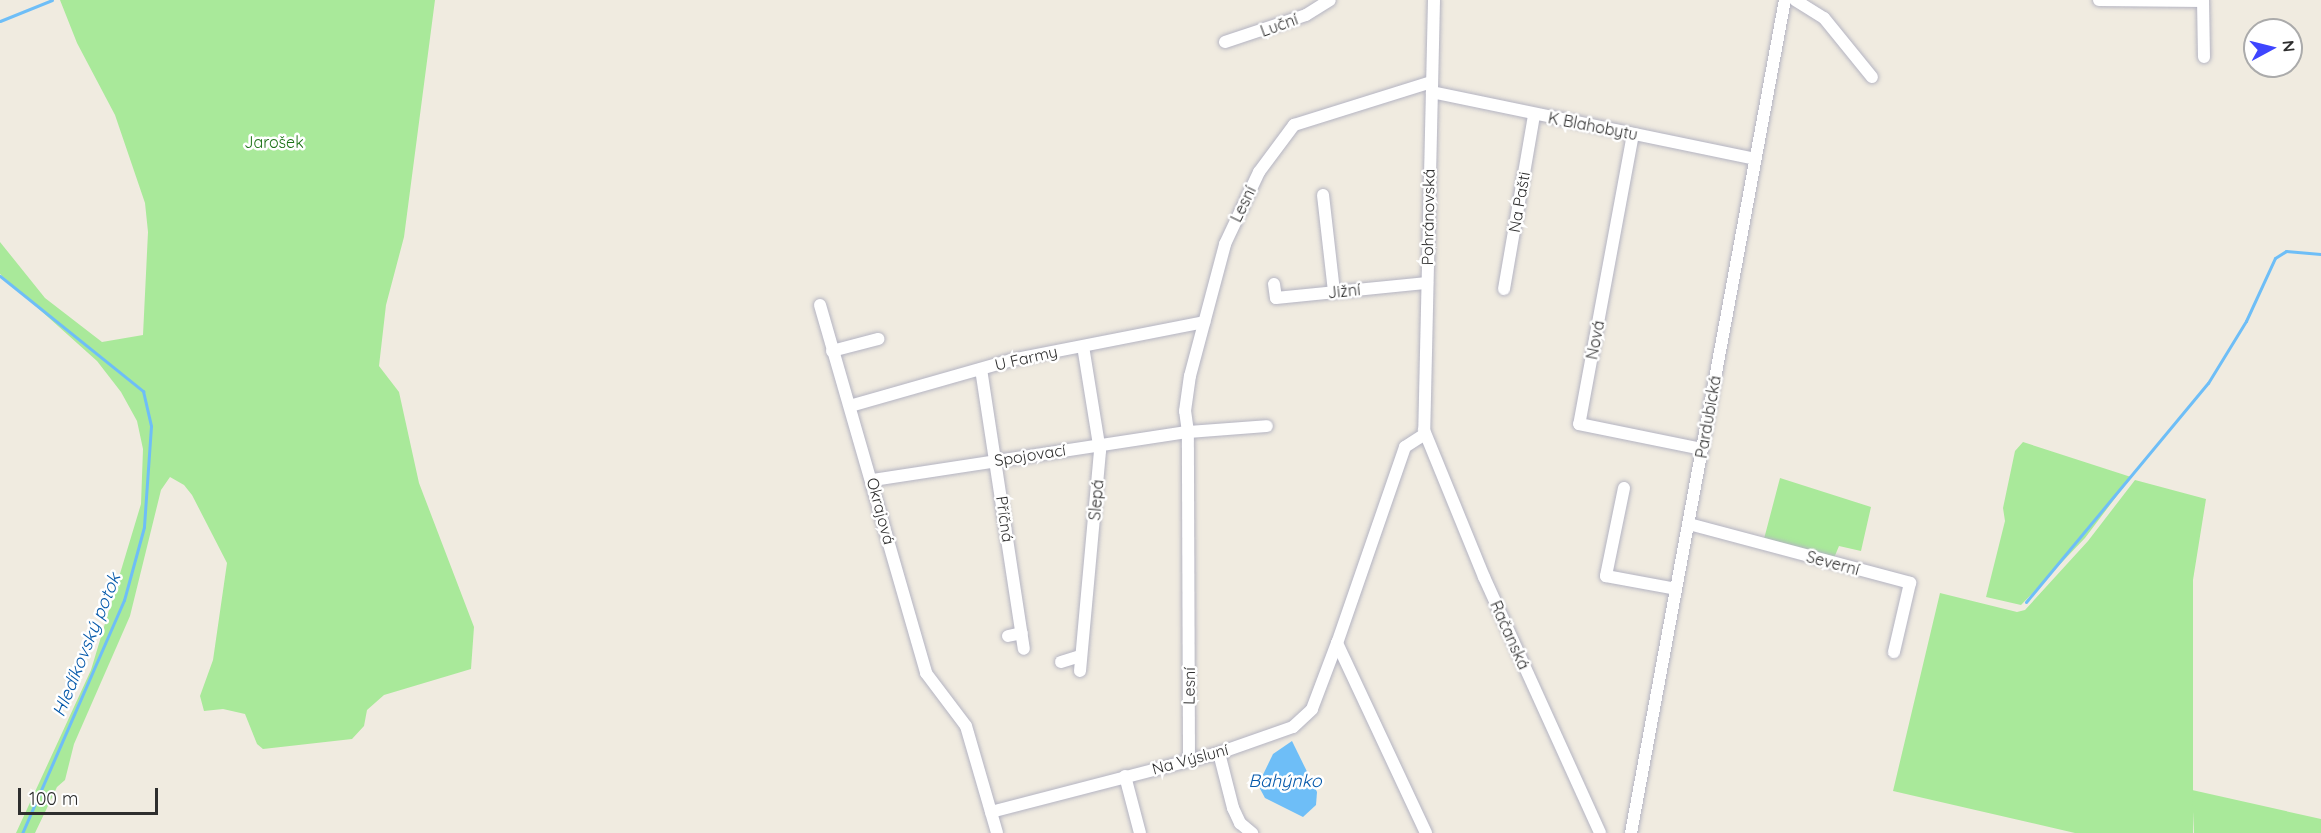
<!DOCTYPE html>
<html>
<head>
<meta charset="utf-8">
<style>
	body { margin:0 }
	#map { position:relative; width:2321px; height:833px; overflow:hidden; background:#f0ebe0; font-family:Quicksand,sans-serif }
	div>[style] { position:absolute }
	.green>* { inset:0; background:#a9e99a }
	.water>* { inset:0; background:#6ebef7 }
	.stream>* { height:3px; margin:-1.5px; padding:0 1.5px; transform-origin:1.5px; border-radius:1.5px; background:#6ebef7 }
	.roads { filter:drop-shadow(0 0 2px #b4b4c2) drop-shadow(0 0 2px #b4b4c2) }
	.minor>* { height:12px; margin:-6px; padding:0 6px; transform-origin:6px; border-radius:6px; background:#fff }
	span { translate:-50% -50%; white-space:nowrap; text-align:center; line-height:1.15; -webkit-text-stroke:5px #fff; paint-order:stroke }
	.street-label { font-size:16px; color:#2e2e2e }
	.park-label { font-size:16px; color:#1c7216 }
	.water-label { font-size:18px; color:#0559ab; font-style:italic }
	.north { position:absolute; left:2243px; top:18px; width:60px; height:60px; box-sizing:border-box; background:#fff; border:2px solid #ababab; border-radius:50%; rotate:83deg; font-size:16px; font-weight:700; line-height:24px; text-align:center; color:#2e2e2e }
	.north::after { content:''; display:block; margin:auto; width:21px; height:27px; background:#3e45ff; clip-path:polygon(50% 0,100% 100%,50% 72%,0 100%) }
	.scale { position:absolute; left:18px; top:788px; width:140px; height:27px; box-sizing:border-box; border:3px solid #2e2e2e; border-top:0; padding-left:8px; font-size:18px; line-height:21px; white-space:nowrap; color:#2e2e2e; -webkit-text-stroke:4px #fff; paint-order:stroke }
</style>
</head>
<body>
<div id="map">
	<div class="green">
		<div style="clip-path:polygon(60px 0,435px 0,404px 237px,386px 305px,379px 366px,399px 392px,419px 483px,474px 627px,471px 669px,384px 695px,367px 710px,364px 726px,352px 739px,263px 749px,257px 744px,245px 714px,223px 709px,204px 711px,200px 696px,213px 660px,227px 563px,192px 495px,184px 485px,170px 477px,161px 490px,130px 616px,74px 744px,65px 780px,57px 787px,35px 833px,16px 833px,91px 670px,141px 504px,143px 449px,137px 421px,121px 392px,97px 361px,0 274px,0 242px,45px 298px,102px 342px,143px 335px,148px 232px,145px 203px,115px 115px,77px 43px)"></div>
		<div style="clip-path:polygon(2023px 442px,2131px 477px,2085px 538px,2021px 605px,1986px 597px,2005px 521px,2003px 508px,2015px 451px)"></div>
		<div style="clip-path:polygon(1780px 478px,1871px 507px,1861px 551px,1839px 546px,1834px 558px,1764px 539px)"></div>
		<div style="clip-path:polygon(2135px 480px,2206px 499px,2193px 580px,2193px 833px,2075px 833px,1893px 791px,1940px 593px,2017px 612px,2025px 610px,2088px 541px)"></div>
		<div style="clip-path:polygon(2192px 790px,2321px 819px,2321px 833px,2194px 833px)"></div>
	</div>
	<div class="water">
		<div style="clip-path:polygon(1292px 741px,1317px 792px,1316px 805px,1303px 817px,1265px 798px,1258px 785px,1273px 754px)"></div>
	</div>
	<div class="stream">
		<div style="left:0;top:21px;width:56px;rotate:-22deg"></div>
		<div style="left:0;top:276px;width:184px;rotate:38.8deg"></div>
		<div style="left:143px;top:391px;width:36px;rotate:77deg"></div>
		<div style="left:151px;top:426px;width:101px;rotate:94deg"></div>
		<div style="left:144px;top:527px;width:76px;rotate:105.3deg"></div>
		<div style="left:124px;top:600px;width:254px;rotate:113.6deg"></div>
		<div style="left:2026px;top:602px;width:285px;rotate:-50.3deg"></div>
		<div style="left:2208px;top:383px;width:73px;rotate:-58.5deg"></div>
		<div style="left:2246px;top:321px;width:69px;rotate:-65.3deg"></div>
		<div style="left:2275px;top:258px;width:13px;rotate:-32deg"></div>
		<div style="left:2286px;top:251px;width:35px;rotate:5deg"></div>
	</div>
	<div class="roads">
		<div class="minor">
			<div style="left:1434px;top:0;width:430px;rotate:91.3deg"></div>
			<div style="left:1424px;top:430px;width:159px;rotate:67.8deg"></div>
			<div style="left:1484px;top:577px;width:281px;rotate:65.6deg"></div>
			<div style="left:1795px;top:0;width:34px;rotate:32deg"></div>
			<div style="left:1824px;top:18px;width:76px;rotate:50.9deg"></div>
			<div style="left:2099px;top:0;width:104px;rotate:0.6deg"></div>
			<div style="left:2203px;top:0;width:57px;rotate:89deg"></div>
			<div style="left:1225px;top:42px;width:85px;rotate:-18.4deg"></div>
			<div style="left:1306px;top:15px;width:28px;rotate:-32deg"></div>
			<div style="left:1432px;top:92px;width:330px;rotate:11.7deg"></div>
			<div style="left:1633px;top:134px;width:295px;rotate:100.5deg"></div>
			<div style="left:1579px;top:424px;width:126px;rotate:11.5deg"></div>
			<div style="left:1323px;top:195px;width:98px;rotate:83.5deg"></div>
			<div style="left:1274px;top:284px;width:14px;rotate:82deg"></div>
			<div style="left:1276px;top:298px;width:152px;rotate:-5.7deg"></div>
			<div style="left:1504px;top:289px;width:177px;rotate:-80.2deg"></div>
			<div style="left:820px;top:305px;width:383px;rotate:73.9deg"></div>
			<div style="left:926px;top:673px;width:66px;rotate:53deg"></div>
			<div style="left:966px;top:726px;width:111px;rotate:73.8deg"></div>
			<div style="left:832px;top:351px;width:48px;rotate:-14.6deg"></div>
			<div style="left:981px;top:369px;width:283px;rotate:81.3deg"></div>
			<div style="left:850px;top:406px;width:167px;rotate:-15.9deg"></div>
			<div style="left:1011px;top:360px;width:197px;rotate:-11.1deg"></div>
			<div style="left:1425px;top:434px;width:24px;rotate:147deg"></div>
			<div style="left:1405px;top:447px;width:207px;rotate:109.1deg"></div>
			<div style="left:1337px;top:643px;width:210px;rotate:64.9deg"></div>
			<div style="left:873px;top:480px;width:319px;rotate:-8.7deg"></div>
			<div style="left:1188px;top:432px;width:21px;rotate:-98deg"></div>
			<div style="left:1185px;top:411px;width:35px;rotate:-82deg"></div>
			<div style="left:1190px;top:376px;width:137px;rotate:-75.1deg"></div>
			<div style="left:1225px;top:244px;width:80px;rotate:-64.7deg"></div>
			<div style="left:1259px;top:172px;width:59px;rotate:-53.3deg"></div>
			<div style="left:1294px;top:125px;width:144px;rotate:-17.4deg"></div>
			<div style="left:1624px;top:488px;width:90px;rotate:101.6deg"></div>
			<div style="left:1606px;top:576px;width:71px;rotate:10.5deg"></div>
			<div style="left:1689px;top:524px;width:229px;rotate:14.9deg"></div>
			<div style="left:1910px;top:583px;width:71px;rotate:103.1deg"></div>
			<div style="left:1008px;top:636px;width:14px;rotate:-12deg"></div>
			<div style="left:1061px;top:662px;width:21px;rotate:-17deg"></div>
			<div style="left:1080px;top:671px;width:221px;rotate:-84.8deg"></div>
			<div style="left:1100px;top:451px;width:106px;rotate:-99.2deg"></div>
			<div style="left:1219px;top:753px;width:57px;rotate:75.7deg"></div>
			<div style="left:1233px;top:808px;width:17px;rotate:65deg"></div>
			<div style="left:1240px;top:823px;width:16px;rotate:40deg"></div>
			<div style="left:1189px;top:760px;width:328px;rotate:-90.2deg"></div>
			<div style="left:1188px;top:432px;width:79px;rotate:-4.3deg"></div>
			<div style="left:1125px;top:776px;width:59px;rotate:75.3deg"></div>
			<div style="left:991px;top:812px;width:236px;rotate:-14.5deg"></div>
			<div style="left:1219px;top:753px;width:78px;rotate:-19.4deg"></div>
			<div style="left:1293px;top:727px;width:26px;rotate:-43deg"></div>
			<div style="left:1312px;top:709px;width:71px;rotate:-69.3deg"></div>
			<div style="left:1631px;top:833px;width:847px;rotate:-79.53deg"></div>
		</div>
	</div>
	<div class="street-label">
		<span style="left:1279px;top:25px;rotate:-20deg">Luční</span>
		<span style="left:1593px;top:126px;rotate:11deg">K Blahobytu</span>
		<span style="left:1519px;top:202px;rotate:-80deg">Na Pašti</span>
		<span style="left:1243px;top:204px;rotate:-64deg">Lesní</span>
		<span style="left:1428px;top:217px;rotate:-89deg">Pohránovská</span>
		<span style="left:1344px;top:291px;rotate:-6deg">Jižní</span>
		<span style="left:1595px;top:340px;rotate:-79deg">Nová</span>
		<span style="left:1026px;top:358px;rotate:-13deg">U Farmy</span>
		<span style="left:1708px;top:417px;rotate:-80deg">Pardubická</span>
		<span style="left:1030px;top:455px;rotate:-9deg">Spojovací</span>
		<span style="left:1096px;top:500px;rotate:-85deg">Slepá</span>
		<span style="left:881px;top:511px;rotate:75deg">Okrajová</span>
		<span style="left:1005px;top:519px;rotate:82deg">Příčná</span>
		<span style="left:1833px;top:563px;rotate:15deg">Severní</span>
		<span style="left:1510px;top:635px;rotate:66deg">Račanská</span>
		<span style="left:1189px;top:686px;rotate:-89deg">Lesní</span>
		<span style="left:1190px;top:759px;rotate:-15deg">Na Výsluní</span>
	</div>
	<div class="park-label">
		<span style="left:274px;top:142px">Jarošek</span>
	</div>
	<div class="water-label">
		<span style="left:87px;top:645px;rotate:-68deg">Hledíkovský potok</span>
		<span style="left:1285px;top:781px">Bahýnko</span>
	</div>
	<div class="north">N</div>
	<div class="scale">100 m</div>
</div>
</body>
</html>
